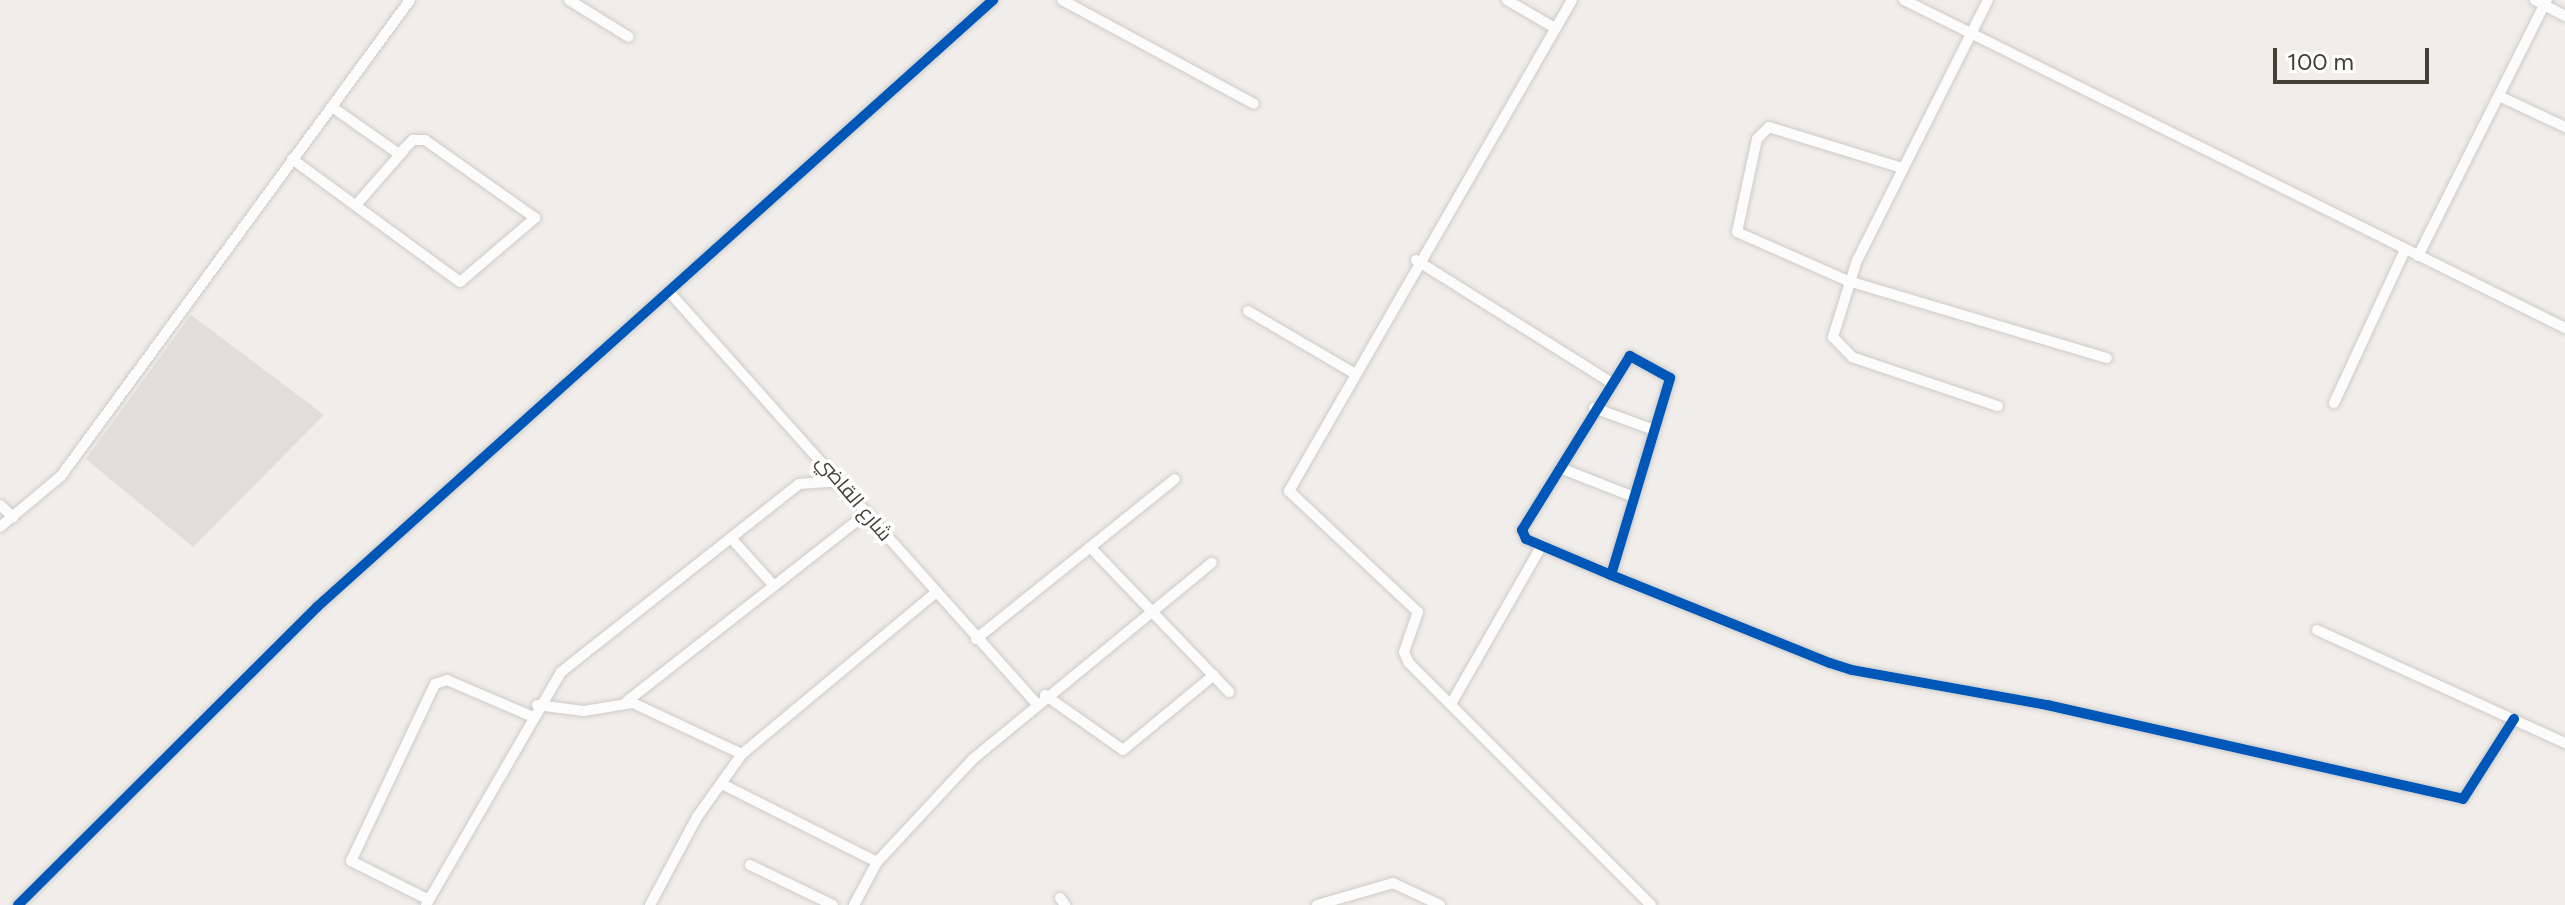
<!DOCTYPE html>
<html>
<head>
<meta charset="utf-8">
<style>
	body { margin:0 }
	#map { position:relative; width:2565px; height:905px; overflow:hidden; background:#f0edea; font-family:Figtree,Cairo,sans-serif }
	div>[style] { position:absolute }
	.industrial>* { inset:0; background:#e1ddda }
	.roads { filter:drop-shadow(0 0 2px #cdcbc8) drop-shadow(0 0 2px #cdcbc8) }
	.minor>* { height:10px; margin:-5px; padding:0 5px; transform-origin:5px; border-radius:5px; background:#fdfcfc }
	.cycleway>* { height:10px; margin:-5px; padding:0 5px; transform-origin:5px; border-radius:5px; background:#0057b8 }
	span { translate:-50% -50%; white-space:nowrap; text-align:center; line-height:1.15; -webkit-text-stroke:7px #fff; paint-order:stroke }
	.street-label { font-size:20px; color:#443f37 }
	.scale { position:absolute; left:2273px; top:48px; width:156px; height:36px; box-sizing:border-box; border:4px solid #443f37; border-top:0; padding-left:10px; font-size:24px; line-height:28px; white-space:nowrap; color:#443f37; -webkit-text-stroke:6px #fff; paint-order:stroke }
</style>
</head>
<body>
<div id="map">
	<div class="industrial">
		<div style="clip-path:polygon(191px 315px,324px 415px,193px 547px,86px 459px)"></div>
	</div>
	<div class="roads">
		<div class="minor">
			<div style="left:569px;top:0;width:70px;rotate:31.7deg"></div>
			<div style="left:1062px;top:0;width:218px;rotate:28.4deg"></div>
			<div style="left:1507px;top:0;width:56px;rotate:30.3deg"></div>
			<div style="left:1572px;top:0;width:567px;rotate:119.96deg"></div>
			<div style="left:1289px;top:491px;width:177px;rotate:43.2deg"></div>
			<div style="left:1418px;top:612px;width:42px;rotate:109.3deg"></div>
			<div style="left:1404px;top:652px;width:12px;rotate:66deg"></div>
			<div style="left:1409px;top:663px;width:342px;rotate:45deg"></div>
			<div style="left:1904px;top:0;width:738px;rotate:26.39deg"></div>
			<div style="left:1988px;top:0;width:291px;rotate:116.7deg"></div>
			<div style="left:1857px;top:260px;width:81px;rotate:107.3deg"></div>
			<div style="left:1833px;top:337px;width:28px;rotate:46deg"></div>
			<div style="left:1852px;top:357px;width:154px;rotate:18.6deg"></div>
			<div style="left:2535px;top:0;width:34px;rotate:28deg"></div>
			<div style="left:2499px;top:96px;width:73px;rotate:25.2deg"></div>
			<div style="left:332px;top:107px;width:82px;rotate:35deg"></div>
			<div style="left:399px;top:154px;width:20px;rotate:-45deg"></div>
			<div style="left:413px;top:140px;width:12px"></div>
			<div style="left:425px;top:140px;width:135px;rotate:35.3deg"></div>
			<div style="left:292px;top:159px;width:208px;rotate:36.2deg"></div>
			<div style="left:460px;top:282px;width:99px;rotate:-40.5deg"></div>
			<div style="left:1902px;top:168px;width:139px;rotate:-162.9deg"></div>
			<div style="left:1769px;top:127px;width:17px;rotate:135deg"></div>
			<div style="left:1757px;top:139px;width:95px;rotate:102.1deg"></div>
			<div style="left:1737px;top:232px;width:121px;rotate:23.8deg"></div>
			<div style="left:1848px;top:281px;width:270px;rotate:16.6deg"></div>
			<div style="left:356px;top:205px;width:73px;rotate:-48.9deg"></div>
			<div style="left:2418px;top:256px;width:287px;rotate:-63.3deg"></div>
			<div style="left:1416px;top:260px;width:228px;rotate:32.1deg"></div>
			<div style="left:671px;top:294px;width:548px;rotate:48.25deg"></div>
			<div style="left:1248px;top:311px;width:121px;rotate:30.4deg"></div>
			<div style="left:2334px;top:403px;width:169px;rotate:-65.1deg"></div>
			<div style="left:1594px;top:408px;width:64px;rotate:20.1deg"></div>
			<div style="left:1560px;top:468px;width:79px;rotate:21.4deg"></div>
			<div style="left:0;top:505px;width:18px;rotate:43deg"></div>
			<div style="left:0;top:527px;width:80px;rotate:-39.9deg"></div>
			<div style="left:61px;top:476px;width:590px;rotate:-53.75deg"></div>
			<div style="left:731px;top:538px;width:64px;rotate:48.1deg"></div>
			<div style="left:1090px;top:547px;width:201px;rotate:46.2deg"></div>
			<div style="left:1611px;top:575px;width:206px;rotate:-73.3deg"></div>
			<div style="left:1670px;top:378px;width:46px;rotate:-151.2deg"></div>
			<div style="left:1630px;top:356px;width:205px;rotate:121.8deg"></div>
			<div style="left:1522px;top:530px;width:10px;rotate:66deg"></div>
			<div style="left:1526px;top:539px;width:92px;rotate:23deg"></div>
			<div style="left:1611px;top:575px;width:236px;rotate:21.9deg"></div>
			<div style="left:1830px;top:663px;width:23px;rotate:18deg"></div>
			<div style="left:1852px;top:670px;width:198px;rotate:10.2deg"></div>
			<div style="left:2047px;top:705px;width:426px;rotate:12.7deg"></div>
			<div style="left:2463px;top:799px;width:95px;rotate:-57.5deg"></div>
			<div style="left:2317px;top:630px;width:273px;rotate:24.5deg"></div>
			<div style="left:976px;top:639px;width:255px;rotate:-38.8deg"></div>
			<div style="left:1045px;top:695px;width:95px;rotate:35.2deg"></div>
			<div style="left:1123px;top:750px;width:118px;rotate:-39.5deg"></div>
			<div style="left:626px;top:702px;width:306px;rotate:-38.1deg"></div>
			<div style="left:1451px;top:704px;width:183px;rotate:-60.2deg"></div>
			<div style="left:537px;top:705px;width:47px;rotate:7.3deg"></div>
			<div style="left:584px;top:711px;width:50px;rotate:-9.3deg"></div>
			<div style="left:633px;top:703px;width:120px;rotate:25.1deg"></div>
			<div style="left:722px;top:784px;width:174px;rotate:26.7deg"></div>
			<div style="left:877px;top:862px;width:49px;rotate:118.1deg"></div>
			<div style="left:877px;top:862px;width:141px;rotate:-47deg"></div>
			<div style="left:973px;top:759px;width:309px;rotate:-39.4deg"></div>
			<div style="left:750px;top:865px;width:92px;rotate:25.7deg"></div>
			<div style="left:1060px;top:898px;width:9px;rotate:54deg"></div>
			<div style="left:427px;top:899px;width:85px;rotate:-153.4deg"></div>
			<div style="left:351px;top:861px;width:196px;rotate:-64.6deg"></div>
			<div style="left:435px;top:684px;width:13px;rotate:-18deg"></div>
			<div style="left:447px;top:680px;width:91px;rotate:23.2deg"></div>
			<div style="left:18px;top:905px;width:422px;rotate:-44.9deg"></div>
			<div style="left:317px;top:607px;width:909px;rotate:-41.92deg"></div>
			<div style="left:426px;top:905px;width:269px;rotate:-59.9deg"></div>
			<div style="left:561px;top:672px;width:303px;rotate:-38.3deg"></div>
			<div style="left:799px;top:484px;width:41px;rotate:-4.2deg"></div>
			<div style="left:650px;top:905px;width:100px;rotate:-61.9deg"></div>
			<div style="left:697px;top:817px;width:77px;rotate:-54.5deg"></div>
			<div style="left:742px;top:754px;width:250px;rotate:-39.8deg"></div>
			<div style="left:1317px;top:905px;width:79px;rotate:-16.1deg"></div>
			<div style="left:1393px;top:883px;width:52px;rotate:25.1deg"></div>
		</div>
	</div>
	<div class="cycleway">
		<div style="left:1611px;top:575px;width:206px;rotate:-73.3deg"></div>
		<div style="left:1670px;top:378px;width:46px;rotate:-151.2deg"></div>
		<div style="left:1630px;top:356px;width:205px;rotate:121.8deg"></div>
		<div style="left:1522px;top:530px;width:10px;rotate:66deg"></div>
		<div style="left:1526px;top:539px;width:92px;rotate:23deg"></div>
		<div style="left:1611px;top:575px;width:236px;rotate:21.9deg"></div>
		<div style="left:1830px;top:663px;width:23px;rotate:18deg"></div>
		<div style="left:1852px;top:670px;width:198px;rotate:10.2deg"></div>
		<div style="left:2047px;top:705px;width:426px;rotate:12.7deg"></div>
		<div style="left:2463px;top:799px;width:95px;rotate:-57.5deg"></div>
		<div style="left:18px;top:905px;width:422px;rotate:-44.9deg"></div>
		<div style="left:317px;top:607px;width:909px;rotate:-41.92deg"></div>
	</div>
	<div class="street-label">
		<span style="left:854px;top:498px;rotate:50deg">شارع القاضي</span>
	</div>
	<div class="scale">100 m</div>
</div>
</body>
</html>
